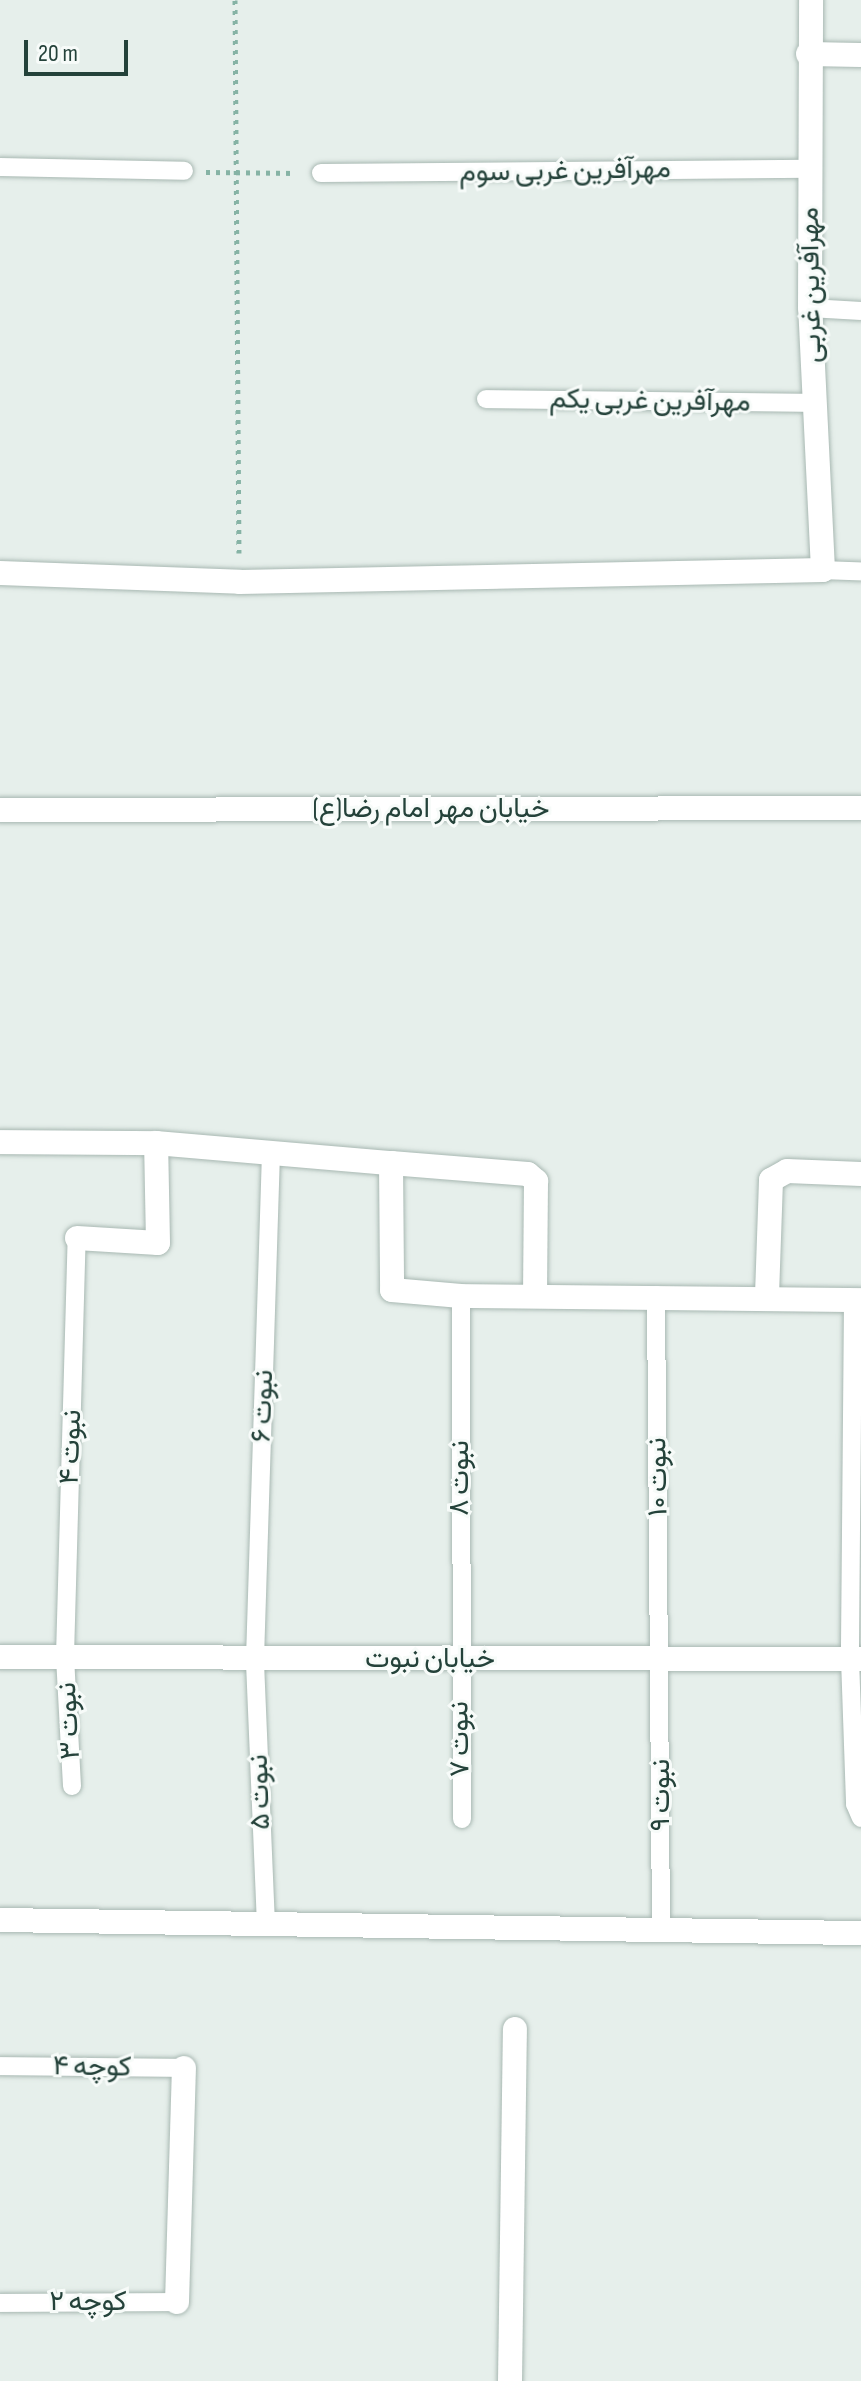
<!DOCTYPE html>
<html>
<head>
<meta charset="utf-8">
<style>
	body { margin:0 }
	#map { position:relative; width:861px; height:2381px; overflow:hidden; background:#e6efeb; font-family:"Sofia Sans Condensed",Vazirmatn,sans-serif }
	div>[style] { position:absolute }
	.path>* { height:5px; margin-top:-2.5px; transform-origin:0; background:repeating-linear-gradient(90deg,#86b3a5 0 4px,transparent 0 10px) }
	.roads { filter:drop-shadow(0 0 2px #a8b8b2) drop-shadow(0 0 2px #a8b8b2) }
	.lane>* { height:18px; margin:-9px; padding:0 9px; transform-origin:9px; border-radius:9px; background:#fff }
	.street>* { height:24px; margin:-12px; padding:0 12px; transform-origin:12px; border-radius:12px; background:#fff }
	.secondary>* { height:24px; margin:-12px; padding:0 12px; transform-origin:12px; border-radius:12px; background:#fff }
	span { translate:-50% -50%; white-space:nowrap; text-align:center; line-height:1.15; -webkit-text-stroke:6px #f7fbf9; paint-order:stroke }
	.street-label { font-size:28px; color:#24423a }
	.scale { position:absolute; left:24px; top:40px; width:104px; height:36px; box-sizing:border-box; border:4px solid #24423a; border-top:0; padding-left:10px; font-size:24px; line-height:28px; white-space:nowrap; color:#24423a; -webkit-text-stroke:6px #f7fbf9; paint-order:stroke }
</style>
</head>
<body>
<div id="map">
	<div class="path">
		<div style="left:235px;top:0;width:553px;rotate:89.59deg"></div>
		<div style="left:206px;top:172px;width:90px;rotate:0.6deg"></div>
	</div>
	<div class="roads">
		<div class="lane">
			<div style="left:0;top:167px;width:184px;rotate:1.2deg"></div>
			<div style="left:321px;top:173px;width:488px;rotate:-0.5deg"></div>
			<div style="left:810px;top:308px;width:51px;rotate:3.4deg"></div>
			<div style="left:486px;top:399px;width:328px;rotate:0.7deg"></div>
			<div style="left:823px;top:570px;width:38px;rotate:2deg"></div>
			<div style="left:656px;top:1295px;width:636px;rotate:89.55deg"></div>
			<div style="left:461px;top:1296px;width:523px;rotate:89.89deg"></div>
			<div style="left:853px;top:1301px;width:358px;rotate:90.5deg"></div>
			<div style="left:850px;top:1659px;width:145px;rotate:88deg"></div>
			<div style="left:855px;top:1804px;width:15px;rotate:67deg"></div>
			<div style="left:72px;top:1786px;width:130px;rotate:-93.1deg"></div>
			<div style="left:65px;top:1656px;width:418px;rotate:-88.4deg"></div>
			<div style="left:266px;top:1925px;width:266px;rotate:-92.4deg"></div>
			<div style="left:255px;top:1659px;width:505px;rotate:-88.19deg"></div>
			<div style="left:0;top:2066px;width:184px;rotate:0.6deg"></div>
			<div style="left:0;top:2303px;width:177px;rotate:-0.3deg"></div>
		</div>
		<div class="street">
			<div style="left:808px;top:54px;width:53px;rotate:1.1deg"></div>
			<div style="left:0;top:573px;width:240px;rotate:2.1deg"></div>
			<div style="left:240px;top:582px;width:583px;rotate:-1.18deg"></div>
			<div style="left:823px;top:570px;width:262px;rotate:-92.8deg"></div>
			<div style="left:810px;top:308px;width:308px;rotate:-89.8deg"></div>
			<div style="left:0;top:1142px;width:156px;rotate:0.4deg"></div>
			<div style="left:391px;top:1163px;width:137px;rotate:4.6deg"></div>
			<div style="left:528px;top:1174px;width:11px;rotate:41deg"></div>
			<div style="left:536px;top:1181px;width:112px;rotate:90.5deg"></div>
			<div style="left:77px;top:1238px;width:81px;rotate:3.5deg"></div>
			<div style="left:158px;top:1243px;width:100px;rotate:-91.1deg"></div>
			<div style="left:156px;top:1143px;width:236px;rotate:4.9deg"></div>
			<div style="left:391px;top:1163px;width:127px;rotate:89.5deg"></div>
			<div style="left:392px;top:1290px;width:69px;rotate:5deg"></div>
			<div style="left:461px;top:1296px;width:400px;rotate:0.6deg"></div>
			<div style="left:767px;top:1295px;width:115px;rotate:-88deg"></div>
			<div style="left:771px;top:1180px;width:18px;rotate:-29deg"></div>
			<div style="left:787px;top:1171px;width:74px;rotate:2.3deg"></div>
			<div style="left:0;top:1920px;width:861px;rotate:0.87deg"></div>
			<div style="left:177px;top:2302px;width:234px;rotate:-88.3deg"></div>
			<div style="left:510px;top:2381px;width:352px;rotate:-89.2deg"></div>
		</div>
		<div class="secondary">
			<div style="left:0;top:810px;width:861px;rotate:-0.13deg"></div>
			<div style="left:0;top:1657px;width:861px;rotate:0.13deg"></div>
		</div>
	</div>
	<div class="street-label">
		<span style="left:565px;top:171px;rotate:-1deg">مهرآفرین غربی سوم</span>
		<span style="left:811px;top:285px;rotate:-91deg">مهرآفرین غربی</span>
		<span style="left:650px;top:401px;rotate:1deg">مهرآفرین غربی یکم</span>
		<span style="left:431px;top:809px">خیابان مهر امام رضا(ع)</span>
		<span style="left:263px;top:1406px;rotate:-88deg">نبوت ۶</span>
		<span style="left:71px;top:1447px;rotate:-88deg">نبوت ۴</span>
		<span style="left:658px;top:1477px;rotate:-91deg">نبوت ۱۰</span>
		<span style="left:460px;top:1478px;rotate:-90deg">نبوت ۸</span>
		<span style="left:430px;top:1659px">خیابان نبوت</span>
		<span style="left:69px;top:1721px;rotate:-93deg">نبوت ۳</span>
		<span style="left:460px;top:1739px;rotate:-91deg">نبوت ۷</span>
		<span style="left:260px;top:1792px;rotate:-92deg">نبوت ۵</span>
		<span style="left:661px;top:1795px;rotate:-90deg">نبوت ۹</span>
		<span style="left:92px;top:2067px;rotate:1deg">کوچه ۴</span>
		<span style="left:88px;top:2302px">کوچه ۲</span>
	</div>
	<div class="scale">20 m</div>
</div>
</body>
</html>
